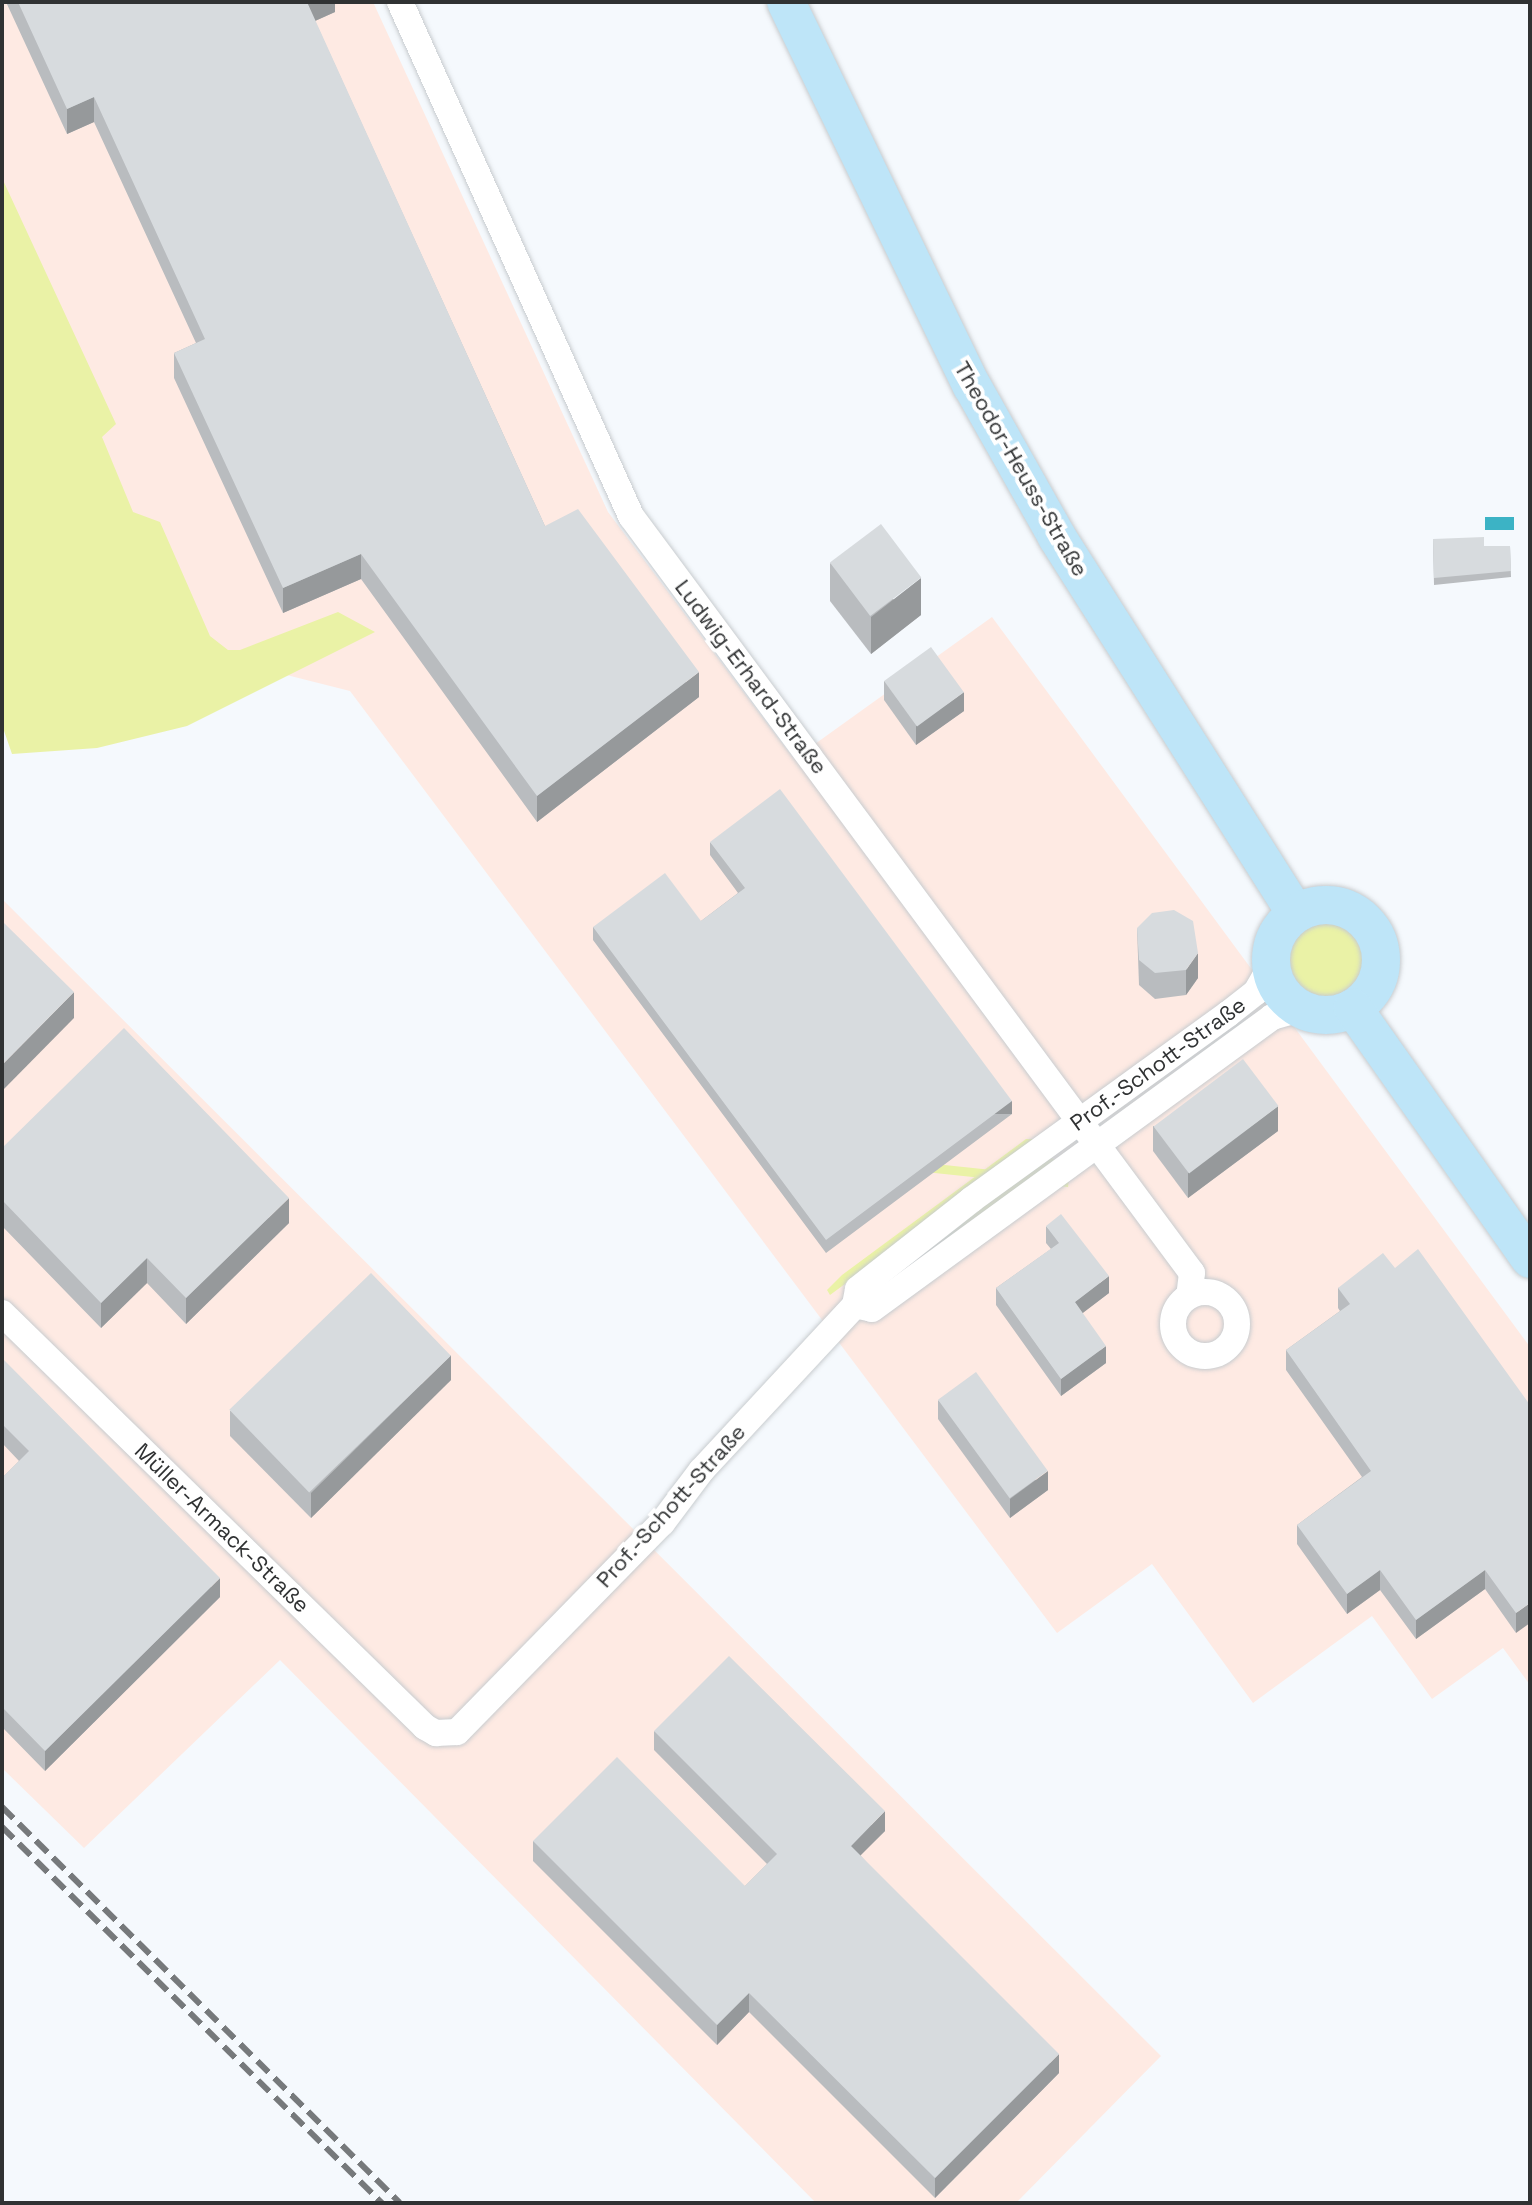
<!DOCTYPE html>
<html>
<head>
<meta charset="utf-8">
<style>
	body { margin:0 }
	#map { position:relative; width:1532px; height:2205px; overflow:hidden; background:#f5f9fd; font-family:"Space Grotesk",sans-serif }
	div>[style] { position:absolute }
	.commercial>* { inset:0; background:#feeae3 }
	.green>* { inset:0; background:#eaf2a6; transform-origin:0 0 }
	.round { border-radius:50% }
	.water>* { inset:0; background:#3cb3c5; transform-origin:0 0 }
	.roads { filter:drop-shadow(0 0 2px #c8cccf) drop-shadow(0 0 2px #c8cccf) }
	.minor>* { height:26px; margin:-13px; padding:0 13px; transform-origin:13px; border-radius:13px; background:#fff }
	.minor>.ring { margin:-13px; padding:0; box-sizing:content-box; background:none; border:26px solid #fff; border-radius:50% }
	.secondary>* { height:38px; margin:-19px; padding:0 19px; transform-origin:19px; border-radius:19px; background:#bee5f8 }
	.secondary>.ring { margin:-19px; padding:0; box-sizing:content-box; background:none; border:38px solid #bee5f8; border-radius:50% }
	.rail>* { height:6px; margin-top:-3px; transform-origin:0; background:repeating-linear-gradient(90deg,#76797b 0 16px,transparent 0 24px) }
	.wall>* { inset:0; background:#b9bcbf }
	.shaded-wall>* { inset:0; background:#96999b; transform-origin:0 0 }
	.building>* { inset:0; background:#d7dbde; transform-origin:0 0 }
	span { translate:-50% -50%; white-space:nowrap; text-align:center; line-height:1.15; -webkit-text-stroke:8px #fff; paint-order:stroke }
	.street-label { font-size:22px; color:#303233 }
	.frame { position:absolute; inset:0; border:4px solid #303233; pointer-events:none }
</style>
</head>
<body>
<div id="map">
	<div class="commercial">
		<div style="clip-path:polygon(2px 2px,373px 2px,608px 512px,794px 759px,992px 617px,1530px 1347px,1530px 1685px,1503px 1648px,1432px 1699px,1372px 1616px,1253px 1703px,1152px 1564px,1057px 1633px,350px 691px,192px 651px,2px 217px)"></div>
		<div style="clip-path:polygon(2px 899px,1161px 2056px,1016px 2203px,816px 2203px,280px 1660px,84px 1848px,2px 1768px)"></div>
	</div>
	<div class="green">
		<div style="clip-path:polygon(2px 178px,116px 424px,102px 437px,133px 512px,160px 522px,210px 636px,228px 650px,240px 650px,338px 612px,375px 632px,187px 726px,97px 748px,12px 754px,2px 725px)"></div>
		<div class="round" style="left:1281px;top:917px;width:88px;height:88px"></div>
		<div style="clip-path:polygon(1026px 1139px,1041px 1139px,830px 1295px,827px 1290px,842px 1275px)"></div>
		<div style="clip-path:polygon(1050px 1157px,1055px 1160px,872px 1301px,866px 1292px)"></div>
		<div style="left:1069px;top:1178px;width:9px;height:261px;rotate:96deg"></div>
	</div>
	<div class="water">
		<div style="left:1485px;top:517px;width:29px;height:13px"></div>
	</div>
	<div class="roads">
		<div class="minor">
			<div style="left:400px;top:2px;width:564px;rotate:65.8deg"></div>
			<div style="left:631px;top:516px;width:942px;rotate:53.46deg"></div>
			<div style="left:1192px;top:1273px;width:23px;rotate:97deg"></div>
			<div class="ring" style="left:1173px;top:1292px;width:38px;height:38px"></div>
			<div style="left:855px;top:1305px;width:17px;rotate:13deg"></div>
			<div style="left:872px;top:1309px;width:495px;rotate:-36.1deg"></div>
			<div style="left:1272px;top:1017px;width:29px;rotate:-16deg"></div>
			<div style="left:2px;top:1313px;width:592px;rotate:44.38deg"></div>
			<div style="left:425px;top:1727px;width:13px;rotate:29deg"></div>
			<div style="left:436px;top:1733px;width:21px;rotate:-3deg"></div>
			<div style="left:457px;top:1732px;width:293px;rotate:-45.6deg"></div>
			<div style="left:662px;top:1523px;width:65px;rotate:-53.1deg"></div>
			<div style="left:701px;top:1471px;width:226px;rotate:-47.1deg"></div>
			<div style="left:855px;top:1305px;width:16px;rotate:-79deg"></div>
			<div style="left:858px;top:1289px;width:144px;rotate:-38.2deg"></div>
			<div style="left:971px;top:1200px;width:317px;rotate:-35.9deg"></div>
			<div style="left:1228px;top:1014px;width:36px;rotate:-38deg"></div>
			<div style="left:1256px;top:992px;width:30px;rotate:-60deg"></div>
		</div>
		<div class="secondary">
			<div style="left:786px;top:2px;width:427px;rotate:64.2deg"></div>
			<div style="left:972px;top:386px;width:173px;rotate:60.6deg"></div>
			<div style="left:1057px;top:537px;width:446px;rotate:57.6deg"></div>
			<div class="ring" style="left:1271px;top:905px;width:72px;height:72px"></div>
			<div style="left:1353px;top:1008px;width:307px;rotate:54.8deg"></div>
		</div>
	</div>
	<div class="rail">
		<div style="left:2px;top:1807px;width:561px;rotate:44.86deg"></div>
		<div style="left:2px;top:1827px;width:535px;rotate:44.7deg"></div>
	</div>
	<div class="wall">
		<div style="clip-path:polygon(6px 2px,335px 2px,335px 12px,315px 21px,545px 526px,699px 697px,537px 822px,361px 579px,283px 613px,174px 378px,174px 353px,196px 343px,94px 122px,67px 134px)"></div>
		<div style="clip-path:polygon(1433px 539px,1484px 546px,1510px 546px,1511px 577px,1434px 585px)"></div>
		<div style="clip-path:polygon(830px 563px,921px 615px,871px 654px,830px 601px)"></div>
		<div style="clip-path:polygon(884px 681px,964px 711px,916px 745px,884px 700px)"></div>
		<div style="clip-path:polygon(710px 842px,1012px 1114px,826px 1253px,593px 940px,593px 927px,701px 921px,738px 893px,710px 855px)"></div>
		<div style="clip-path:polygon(1137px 928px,1198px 978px,1186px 995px,1155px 999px,1139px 985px)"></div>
		<div style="clip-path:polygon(1153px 1126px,1278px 1131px,1188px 1198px,1153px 1151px)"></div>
		<div style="clip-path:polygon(2px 1148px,289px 1223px,186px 1324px,147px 1283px,101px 1328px,2px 1226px)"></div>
		<div style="clip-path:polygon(1046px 1226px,1109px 1293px,1082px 1313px,1106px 1363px,1061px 1396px,996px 1305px,996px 1288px,1051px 1249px,1046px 1243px)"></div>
		<div style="clip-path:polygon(1395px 1268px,1530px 1405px,1516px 1633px,1485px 1589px,1416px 1639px,1380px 1590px,1347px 1614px,1297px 1544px,1297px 1525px,1362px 1477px,1286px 1370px,1286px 1350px,1340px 1311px,1338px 1308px,1338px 1288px)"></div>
		<div style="clip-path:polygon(2px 1362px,220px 1597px,45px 1771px,2px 1727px,2px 1478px,19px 1461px,2px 1443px)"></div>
		<div style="clip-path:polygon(451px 1380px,311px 1518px,230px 1436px,230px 1411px)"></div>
		<div style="clip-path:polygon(938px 1400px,1048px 1490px,1010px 1518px,938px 1419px)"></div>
		<div style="clip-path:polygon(654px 1731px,885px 1831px,860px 1855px,1059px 2073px,935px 2198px,749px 2012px,717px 2045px,533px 1861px,533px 1841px,745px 1886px,767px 1864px,654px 1750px)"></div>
	</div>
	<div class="shaded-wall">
		<div style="clip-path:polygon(306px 2px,335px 2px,335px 12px,306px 25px)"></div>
		<div style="clip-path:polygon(94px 97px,94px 122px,67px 134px,67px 109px)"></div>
		<div style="clip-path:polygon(361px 554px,361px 579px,283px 613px,283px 588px)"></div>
		<div style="clip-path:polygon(921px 578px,921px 615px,871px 654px,871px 617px)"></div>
		<div style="clip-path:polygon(699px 672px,699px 697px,537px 822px,537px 796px)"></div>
		<div style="clip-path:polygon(964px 692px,964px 711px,916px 745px,916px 726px)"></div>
		<div style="clip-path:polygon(1198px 953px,1198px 978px,1186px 995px,1186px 970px)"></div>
		<div style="clip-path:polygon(74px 992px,74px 1018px,2px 1091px,2px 1065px)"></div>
		<div style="left:1012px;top:1101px;width:13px;height:232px;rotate:90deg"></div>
		<div style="clip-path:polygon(1278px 1106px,1278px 1131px,1188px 1198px,1188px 1173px)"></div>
		<div style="clip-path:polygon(289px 1198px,289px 1223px,186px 1324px,186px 1298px)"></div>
		<div style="clip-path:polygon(147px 1258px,147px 1283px,101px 1328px,101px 1303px)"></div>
		<div style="clip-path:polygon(1109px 1276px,1109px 1293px,1075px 1319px,1075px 1302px)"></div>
		<div style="clip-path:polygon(1106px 1346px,1106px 1363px,1061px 1396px,1061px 1379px)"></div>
		<div style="clip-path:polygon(451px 1355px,451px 1380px,311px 1518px,311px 1493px)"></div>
		<div style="clip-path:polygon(1048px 1471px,1048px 1490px,1010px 1518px,1010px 1499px)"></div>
		<div style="clip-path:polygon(1380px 1570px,1380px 1590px,1347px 1614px,1347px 1594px)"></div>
		<div style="clip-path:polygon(1485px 1570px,1485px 1589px,1416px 1639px,1416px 1620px)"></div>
		<div style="clip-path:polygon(220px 1578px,220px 1597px,45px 1771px,45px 1751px)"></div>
		<div style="clip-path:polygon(1530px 1603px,1530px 1623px,1516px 1633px,1516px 1613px)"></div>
		<div style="clip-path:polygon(885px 1811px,885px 1831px,851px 1865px,851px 1846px)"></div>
		<div style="clip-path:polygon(749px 1993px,749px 2012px,717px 2045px,717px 2025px)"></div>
		<div style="clip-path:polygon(1059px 2054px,1059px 2073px,935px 2198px,935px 2178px)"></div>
	</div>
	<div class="building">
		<div style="clip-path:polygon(18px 2px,307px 2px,545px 526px,578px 509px,699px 672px,537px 796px,361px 554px,283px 588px,174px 353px,205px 339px,94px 97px,67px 109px)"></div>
		<div style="left:881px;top:524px;width:67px;height:64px;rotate:53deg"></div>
		<div style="clip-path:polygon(1484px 537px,1484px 546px,1510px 546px,1511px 571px,1434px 578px,1433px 539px)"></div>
		<div style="left:931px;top:647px;width:56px;height:58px;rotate:54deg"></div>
		<div style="clip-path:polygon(780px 789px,1012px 1101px,826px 1240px,593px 927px,665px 873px,701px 921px,745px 888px,710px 842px)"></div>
		<div style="clip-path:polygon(1174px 910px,1193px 921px,1198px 953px,1186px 970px,1155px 973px,1139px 960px,1137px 928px,1152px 913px)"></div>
		<div style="clip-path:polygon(2px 921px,74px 992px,2px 1065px)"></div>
		<div style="clip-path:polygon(124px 1028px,289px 1198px,186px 1298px,147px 1258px,101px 1303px,2px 1200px,2px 1148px)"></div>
		<div style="left:1243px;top:1059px;width:59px;height:112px;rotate:53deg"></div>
		<div style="clip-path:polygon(1061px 1214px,1109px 1276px,1075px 1302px,1106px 1346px,1061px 1379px,996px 1288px,1059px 1243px,1046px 1226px)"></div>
		<div style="clip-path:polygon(1418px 1249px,1530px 1405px,1530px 1603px,1516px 1613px,1485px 1570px,1416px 1620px,1380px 1570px,1347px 1594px,1297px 1525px,1371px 1471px,1286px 1350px,1350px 1304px,1338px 1288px,1383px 1253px,1395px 1268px)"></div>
		<div style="left:371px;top:1273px;width:115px;height:197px;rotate:46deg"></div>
		<div style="clip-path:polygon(4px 1360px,220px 1578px,45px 1751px,2px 1707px,2px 1478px,29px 1451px,2px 1424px,2px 1362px)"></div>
		<div style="left:976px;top:1372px;width:122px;height:47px;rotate:54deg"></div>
		<div style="clip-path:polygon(729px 1656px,885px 1811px,851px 1846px,1059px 2054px,935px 2178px,749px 1993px,717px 2025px,533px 1841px,617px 1757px,745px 1886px,777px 1854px,654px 1731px)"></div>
	</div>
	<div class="street-label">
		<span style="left:1021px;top:469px;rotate:60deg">Theodor-Heuss-Straße</span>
		<span style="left:751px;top:677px;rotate:53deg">Ludwig-Erhard-Straße</span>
		<span style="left:1158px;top:1064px;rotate:-36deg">Prof.-Schott-Straße</span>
		<span style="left:671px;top:1506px;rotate:-48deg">Prof.-Schott-Straße</span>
		<span style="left:222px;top:1528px;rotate:44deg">Müller-Armack-Straße</span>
	</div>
	<div class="frame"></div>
</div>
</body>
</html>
